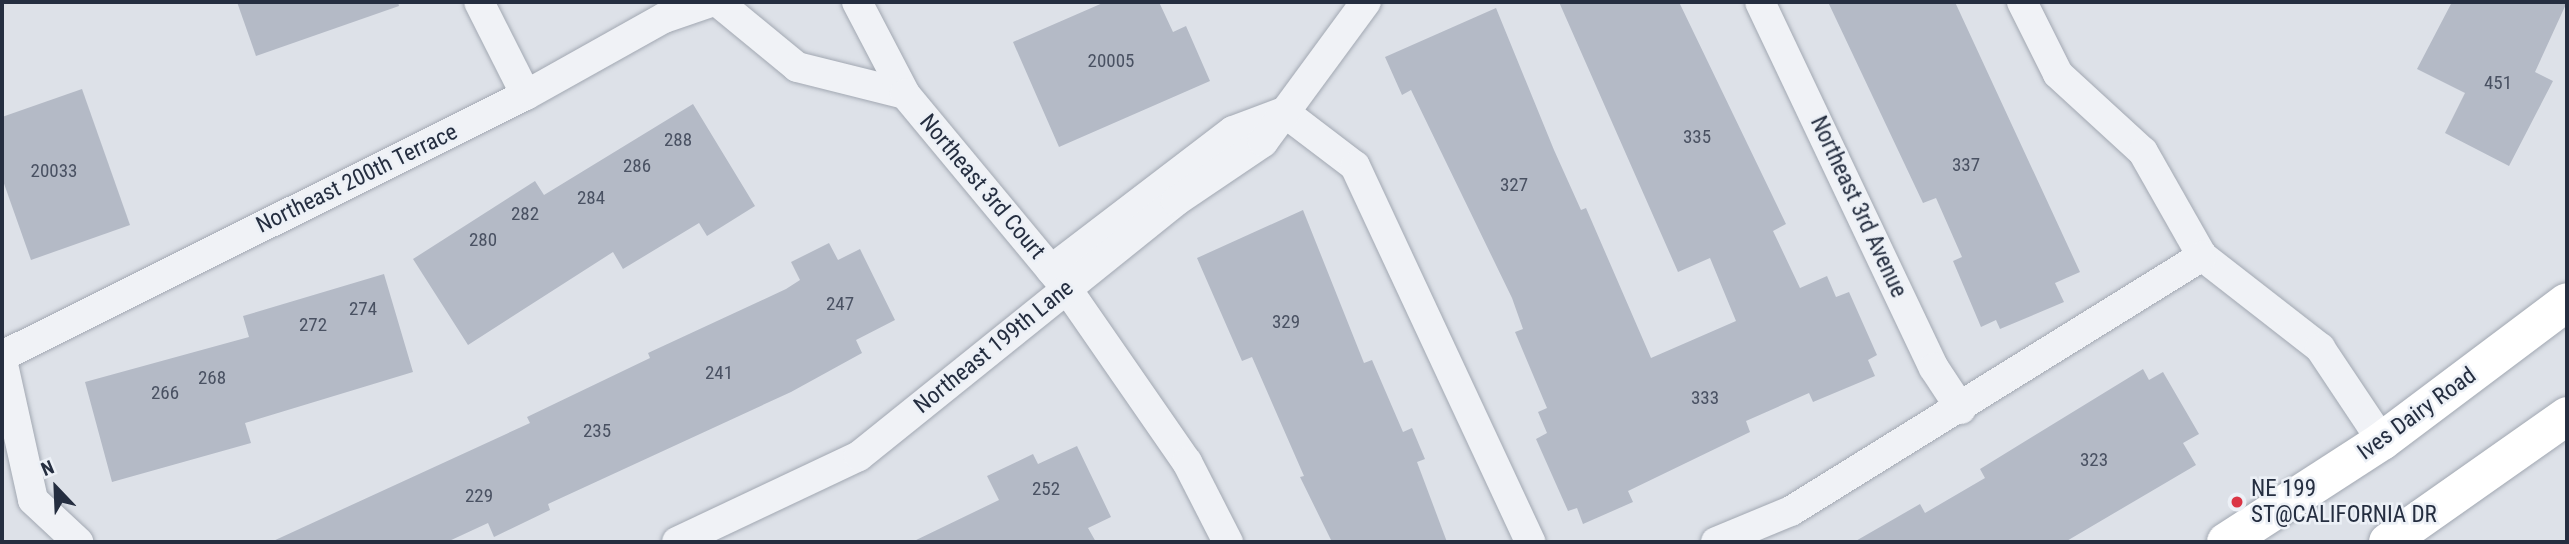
<!DOCTYPE html>
<html>
<head>
<meta charset="utf-8">
<style>
	body { margin:0 }
	#map { position:relative; width:2569px; height:544px; overflow:hidden; background:#dde1e8; font-family:"Roboto Condensed",sans-serif }
	div>[style] { position:absolute }
	.building>* { inset:0; background:#b4bac6 }
	.roads { filter:drop-shadow(0 0 2px #a2a8b2) drop-shadow(0 0 2px #a2a8b2) }
	.street>* { height:30px; margin:-15px; padding:0 15px; transform-origin:15px; border-radius:15px; background:#f0f2f6 }
	.primary>* { height:38px; margin:-19px; padding:0 19px; transform-origin:19px; border-radius:19px; background:#fff }
	.dots>* { width:19px; height:19px; translate:-50% -50%; box-sizing:border-box; border:4px solid #ecf0f6; border-radius:50% }
	span { translate:-50% -50%; white-space:nowrap; text-align:center; line-height:1.15; -webkit-text-stroke:5px #ecf0f6; paint-order:stroke }
	.number-label { font-size:19px; color:#495162 }
	.number-label span { -webkit-text-stroke-width:0 }
	.street-label { font-size:23px; color:#252e40 }
	.poi-label { font-size:23px; color:#252e40 }
	.left { translate:0 -50%; text-align:left }
	.frame { position:absolute; inset:0; border:4px solid #252e40; pointer-events:none }
	.north { position:absolute; left:21px; top:453px; width:70px; height:70px; -webkit-text-stroke:5px #ecf0f6; paint-order:stroke; rotate:337deg; font-size:19px; font-weight:700; line-height:28px; text-align:center; color:#252e40 }
	.north::after { content:''; display:block; margin:auto; width:24px; height:32px; background:#252e40; clip-path:polygon(50% 0,100% 100%,50% 72%,0 100%) }
</style>
</head>
<body>
<div id="map">
	<div class="building">
		<div style="clip-path:polygon(237px 2px,398px 2px,399px 6px,256px 56px)"></div>
		<div style="clip-path:polygon(1105px 2px,1159px 2px,1173px 32px,1186px 26px,1210px 81px,1059px 147px,1013px 42px)"></div>
		<div style="clip-path:polygon(1559px 2px,1679px 2px,1786px 224px,1773px 231px,1800px 288px,1827px 276px,1836px 297px,1849px 292px,1877px 355px,1868px 360px,1875px 376px,1813px 402px,1809px 393px,1746px 421px,1750px 432px,1628px 491px,1633px 502px,1583px 524px,1577px 508px,1568px 511px,1536px 439px,1547px 433px,1538px 412px,1547px 408px,1515px 332px,1523px 329px,1512px 298px,1411px 90px,1402px 95px,1385px 57px,1496px 8px,1554px 150px,1581px 210px,1586px 208px,1651px 358px,1736px 321px,1710px 258px,1678px 272px)"></div>
		<div style="clip-path:polygon(1828px 2px,1955px 2px,2080px 272px,2055px 283px,2064px 302px,2000px 329px,1996px 320px,1981px 327px,1953px 261px,1962px 257px,1936px 198px,1923px 203px)"></div>
		<div style="clip-path:polygon(2452px 2px,2567px 2px,2535px 72px,2553px 81px,2509px 166px,2445px 133px,2465px 93px,2417px 69px)"></div>
		<div style="clip-path:polygon(82px 89px,130px 225px,31px 260px,2px 178px,2px 117px)"></div>
		<div style="clip-path:polygon(693px 104px,755px 206px,707px 236px,699px 223px,623px 269px,613px 252px,468px 345px,413px 259px,535px 181px,544px 195px)"></div>
		<div style="clip-path:polygon(1303px 210px,1364px 363px,1372px 360px,1403px 432px,1412px 428px,1425px 459px,1417px 462px,1447px 542px,1332px 542px,1300px 477px,1304px 476px,1252px 357px,1242px 361px,1197px 258px)"></div>
		<div style="clip-path:polygon(829px 243px,838px 260px,860px 249px,895px 320px,856px 340px,862px 353px,791px 392px,548px 504px,550px 510px,494px 537px,488px 523px,447px 542px,271px 542px,530px 423px,527px 417px,650px 358px,648px 353px,786px 289px,800px 280px,791px 262px)"></div>
		<div style="clip-path:polygon(384px 274px,413px 372px,245px 423px,251px 443px,112px 482px,85px 382px,249px 337px,243px 316px)"></div>
		<div style="clip-path:polygon(2143px 369px,2149px 380px,2163px 372px,2199px 434px,2183px 443px,2196px 465px,2065px 542px,1854px 542px,1920px 504px,1925px 513px,1985px 478px,1980px 469px)"></div>
		<div style="clip-path:polygon(1077px 446px,1111px 517px,1088px 528px,1096px 542px,912px 542px,999px 500px,987px 476px,1033px 454px,1038px 464px)"></div>
	</div>
	<div class="roads">
		<div class="street">
			<div style="left:479px;top:2px;width:104px;rotate:63.2deg"></div>
			<div style="left:718px;top:2px;width:102px;rotate:39.4deg"></div>
			<div style="left:797px;top:67px;width:111px;rotate:14deg"></div>
			<div style="left:857px;top:2px;width:104px;rotate:62.4deg"></div>
			<div style="left:905px;top:94px;width:254px;rotate:50.3deg"></div>
			<div style="left:1067px;top:289px;width:211px;rotate:55.3deg"></div>
			<div style="left:1187px;top:462px;width:90px;rotate:62.9deg"></div>
			<div style="left:1760px;top:2px;width:405px;rotate:64.6deg"></div>
			<div style="left:1934px;top:368px;width:49px;rotate:56.6deg"></div>
			<div style="left:2022px;top:2px;width:80px;rotate:63.4deg"></div>
			<div style="left:2058px;top:74px;width:115px;rotate:42.5deg"></div>
			<div style="left:2143px;top:152px;width:120px;rotate:60.4deg"></div>
			<div style="left:2202px;top:256px;width:150px;rotate:37.9deg"></div>
			<div style="left:2320px;top:348px;width:112px;rotate:56.3deg"></div>
			<div style="left:1284px;top:112px;width:89px;rotate:37.3deg"></div>
			<div style="left:1355px;top:166px;width:415px;rotate:65deg"></div>
			<div style="left:1051px;top:270px;width:229px;rotate:-37.4deg"></div>
			<div style="left:1233px;top:131px;width:54px;rotate:-20.4deg"></div>
			<div style="left:2px;top:356px;width:585px;rotate:-26.48deg"></div>
			<div style="left:526px;top:95px;width:158px;rotate:-29.2deg"></div>
			<div style="left:664px;top:18px;width:50px;rotate:-18.8deg"></div>
			<div style="left:2px;top:360px;width:143px;rotate:77.5deg"></div>
			<div style="left:33px;top:500px;width:62px;rotate:43deg"></div>
			<div style="left:677px;top:542px;width:201px;rotate:-25.3deg"></div>
			<div style="left:859px;top:456px;width:407px;rotate:-38.8deg"></div>
			<div style="left:1176px;top:201px;width:105px;rotate:-34.1deg"></div>
			<div style="left:1263px;top:142px;width:174px;rotate:-53.7deg"></div>
			<div style="left:1716px;top:542px;width:81px;rotate:-22.5deg"></div>
			<div style="left:1791px;top:511px;width:484px;rotate:-31.8deg"></div>
		</div>
		<div class="primary">
			<div style="left:2226px;top:542px;width:186px;rotate:-32.9deg"></div>
			<div style="left:2382px;top:441px;width:231px;rotate:-36.9deg"></div>
			<div style="left:2388px;top:542px;width:219px;rotate:-35.1deg"></div>
		</div>
	</div>
	<div class="dots">
		<div style="left:2237px;top:502px;background:#db3545"></div>
	</div>
	<div class="number-label">
		<span style="left:1111px;top:61px">20005</span>
		<span style="left:2498px;top:83px">451</span>
		<span style="left:1697px;top:137px">335</span>
		<span style="left:678px;top:140px">288</span>
		<span style="left:1966px;top:165px">337</span>
		<span style="left:637px;top:166px">286</span>
		<span style="left:54px;top:171px">20033</span>
		<span style="left:1514px;top:185px">327</span>
		<span style="left:591px;top:198px">284</span>
		<span style="left:525px;top:214px">282</span>
		<span style="left:483px;top:240px">280</span>
		<span style="left:840px;top:304px">247</span>
		<span style="left:363px;top:309px">274</span>
		<span style="left:1286px;top:322px">329</span>
		<span style="left:313px;top:325px">272</span>
		<span style="left:719px;top:373px">241</span>
		<span style="left:212px;top:378px">268</span>
		<span style="left:165px;top:393px">266</span>
		<span style="left:1705px;top:398px">333</span>
		<span style="left:597px;top:431px">235</span>
		<span style="left:2094px;top:460px">323</span>
		<span style="left:1046px;top:489px">252</span>
		<span style="left:479px;top:496px">229</span>
	</div>
	<div class="street-label">
		<span style="left:357px;top:179px;rotate:-26deg">Northeast 200th Terrace</span>
		<span style="left:982px;top:187px;rotate:50deg">Northeast 3rd Court</span>
		<span style="left:1858px;top:207px;rotate:65deg">Northeast 3rd Avenue</span>
		<span style="left:994px;top:347px;rotate:-39deg">Northeast 199th Lane</span>
		<span style="left:2417px;top:414px;rotate:-36deg">Ives Dairy Road</span>
	</div>
	<div class="poi-label">
		<span class="left" style="left:2251px;top:502px">NE 199<br>ST@CALIFORNIA DR</span>
	</div>
	<div class="frame"></div>
	<div class="north">N</div>
</div>
</body>
</html>
